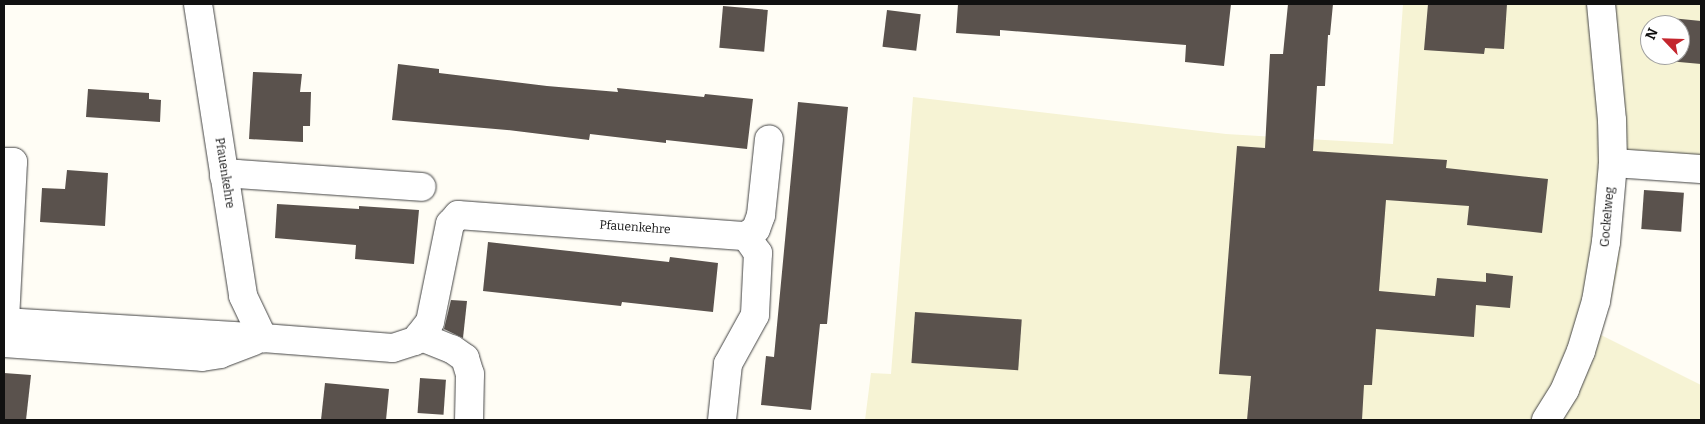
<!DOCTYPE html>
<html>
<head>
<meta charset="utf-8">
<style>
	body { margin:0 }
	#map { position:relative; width:1705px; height:424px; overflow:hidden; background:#fffdf5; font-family:Bitter,serif }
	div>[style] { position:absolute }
	.farmland>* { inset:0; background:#f6f3d4 }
	.building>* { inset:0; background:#5a524d; transform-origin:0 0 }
	.roads { filter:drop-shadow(0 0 1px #444) drop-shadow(0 0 1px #444) }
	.minor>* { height:28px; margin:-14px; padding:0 14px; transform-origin:14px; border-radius:14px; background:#fff }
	span { translate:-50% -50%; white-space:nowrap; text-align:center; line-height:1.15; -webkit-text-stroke:5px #fff; paint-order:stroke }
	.street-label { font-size:12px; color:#111 }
	.frame { position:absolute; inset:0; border:5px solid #111; pointer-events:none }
	.north { position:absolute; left:1640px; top:15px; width:50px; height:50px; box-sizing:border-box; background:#fff; border:1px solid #a0a0a0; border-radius:50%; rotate:294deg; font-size:14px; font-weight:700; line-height:20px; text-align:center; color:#111 }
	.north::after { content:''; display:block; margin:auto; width:18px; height:22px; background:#c4262e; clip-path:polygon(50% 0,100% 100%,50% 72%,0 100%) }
</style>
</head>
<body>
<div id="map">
	<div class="farmland">
		<div style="clip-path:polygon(evenodd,1403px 4px,1701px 4px,1701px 160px,1627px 155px,1619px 263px,1612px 296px,1601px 335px,1701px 385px,1701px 420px,865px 420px,871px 373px,891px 374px,913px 97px,1226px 134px,1393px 144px,1403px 4px,1650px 25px,1680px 25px,1680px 55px,1650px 55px,1650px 25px)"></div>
	</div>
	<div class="building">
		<div style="clip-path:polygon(958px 4px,1231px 4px,1224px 66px,1185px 62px,1186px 45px,1000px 30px,1000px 36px,956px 33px)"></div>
		<div style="clip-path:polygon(1288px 4px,1333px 4px,1330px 35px,1328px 35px,1325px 86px,1317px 86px,1313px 151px,1447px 160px,1446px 168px,1548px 179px,1542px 233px,1467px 225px,1469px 206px,1386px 200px,1379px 291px,1435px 296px,1437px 278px,1486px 282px,1486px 273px,1513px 276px,1510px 308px,1476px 305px,1474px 337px,1376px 329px,1372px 385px,1364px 385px,1362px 420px,1247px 420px,1251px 376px,1219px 374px,1237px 146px,1265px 148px,1270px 54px,1283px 54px)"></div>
		<div style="clip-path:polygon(1428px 4px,1507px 4px,1504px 49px,1485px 48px,1484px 54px,1424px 50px)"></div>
		<div style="left:723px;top:6px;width:45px;height:42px;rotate:5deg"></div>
		<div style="left:887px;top:10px;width:34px;height:37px;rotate:7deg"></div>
		<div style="clip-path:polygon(1671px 18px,1701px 21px,1701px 64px,1668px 61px,1668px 55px,1680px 55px,1680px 25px,1670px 25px)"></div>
		<div style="clip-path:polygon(398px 64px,439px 69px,439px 73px,547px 86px,618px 92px,617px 88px,704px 97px,705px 94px,753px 99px,747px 149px,666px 140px,666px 143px,590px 134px,589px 140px,507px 130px,392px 120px)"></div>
		<div style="clip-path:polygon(253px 72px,302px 74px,300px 92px,311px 92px,310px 126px,303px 126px,303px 142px,249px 139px)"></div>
		<div style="clip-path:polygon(88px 89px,149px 93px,149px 99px,161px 100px,160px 122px,86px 117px)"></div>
		<div style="clip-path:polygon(798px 102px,848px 107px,827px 324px,820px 324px,811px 410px,761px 405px,766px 356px,774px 357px)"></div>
		<div style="clip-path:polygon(67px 170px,108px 173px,105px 226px,40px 222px,42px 188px,65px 189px)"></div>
		<div style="left:1644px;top:190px;width:40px;height:39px;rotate:4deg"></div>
		<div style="clip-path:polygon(277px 204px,359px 209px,359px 206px,419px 210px,414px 264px,355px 259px,356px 245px,275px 238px)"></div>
		<div style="clip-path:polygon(488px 242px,669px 262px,670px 257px,718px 263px,713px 312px,622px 302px,621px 306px,483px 291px)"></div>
		<div style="clip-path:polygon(451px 300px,467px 301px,463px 338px,444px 329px)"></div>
		<div style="left:915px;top:312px;width:107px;height:51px;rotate:4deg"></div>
		<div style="clip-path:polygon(4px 373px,31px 375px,26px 420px,4px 420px)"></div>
		<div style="left:420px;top:378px;width:26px;height:35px;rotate:4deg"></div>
		<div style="clip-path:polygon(325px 383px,389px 389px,386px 420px,321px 420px)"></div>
	</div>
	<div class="roads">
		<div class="minor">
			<div style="left:198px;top:4px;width:295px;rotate:81.2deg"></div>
			<div style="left:243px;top:296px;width:47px;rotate:64.5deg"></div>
			<div style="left:4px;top:162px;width:9px"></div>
			<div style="left:13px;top:162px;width:160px;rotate:92.9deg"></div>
			<div style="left:1613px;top:163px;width:88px;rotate:3.9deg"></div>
			<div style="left:224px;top:176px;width:13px;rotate:-9deg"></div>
			<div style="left:237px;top:174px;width:185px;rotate:4deg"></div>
			<div style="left:746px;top:236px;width:12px;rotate:-35deg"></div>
			<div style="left:756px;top:229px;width:15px;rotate:-70deg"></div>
			<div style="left:761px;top:215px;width:76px;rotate:-84deg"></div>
			<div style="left:4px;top:322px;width:259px;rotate:3.5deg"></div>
			<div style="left:263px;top:338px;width:130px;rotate:4.4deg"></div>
			<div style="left:393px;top:348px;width:23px;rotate:-18deg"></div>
			<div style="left:415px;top:341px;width:24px;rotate:-52deg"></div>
			<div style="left:430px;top:322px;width:100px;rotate:-78.5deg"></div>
			<div style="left:450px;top:224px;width:12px;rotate:-48deg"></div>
			<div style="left:458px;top:215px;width:289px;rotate:4.2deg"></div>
			<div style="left:746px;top:236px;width:21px;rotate:55deg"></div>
			<div style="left:758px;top:253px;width:62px;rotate:92.8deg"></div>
			<div style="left:755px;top:315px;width:56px;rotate:118.9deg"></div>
			<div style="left:728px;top:364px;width:56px;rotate:96.1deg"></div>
			<div style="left:419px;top:336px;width:35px;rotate:22deg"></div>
			<div style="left:452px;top:349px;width:16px;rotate:35deg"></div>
			<div style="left:465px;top:358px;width:17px;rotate:73deg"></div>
			<div style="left:470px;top:374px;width:46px;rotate:91.2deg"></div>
			<div style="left:4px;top:343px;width:198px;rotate:4deg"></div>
			<div style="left:202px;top:357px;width:18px;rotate:-9deg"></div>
			<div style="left:220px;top:354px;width:36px;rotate:-21deg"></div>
			<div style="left:1546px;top:420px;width:36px;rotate:-58deg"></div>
			<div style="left:1565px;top:389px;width:41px;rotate:-67.2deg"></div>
			<div style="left:1581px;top:351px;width:52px;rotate:-73.3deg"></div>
			<div style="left:1596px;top:301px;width:60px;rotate:-80.4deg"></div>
			<div style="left:1606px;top:242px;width:79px;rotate:-84.9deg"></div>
			<div style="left:1613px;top:163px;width:43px;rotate:-91.3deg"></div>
			<div style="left:1612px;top:120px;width:117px;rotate:-95.4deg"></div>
		</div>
	</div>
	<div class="street-label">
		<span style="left:224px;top:173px;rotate:81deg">Pfauenkehre</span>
		<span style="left:1608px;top:217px;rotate:-85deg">Gockelweg</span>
		<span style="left:635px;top:228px;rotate:4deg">Pfauenkehre</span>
	</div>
	<div class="frame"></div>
	<div class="north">N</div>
</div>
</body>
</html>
